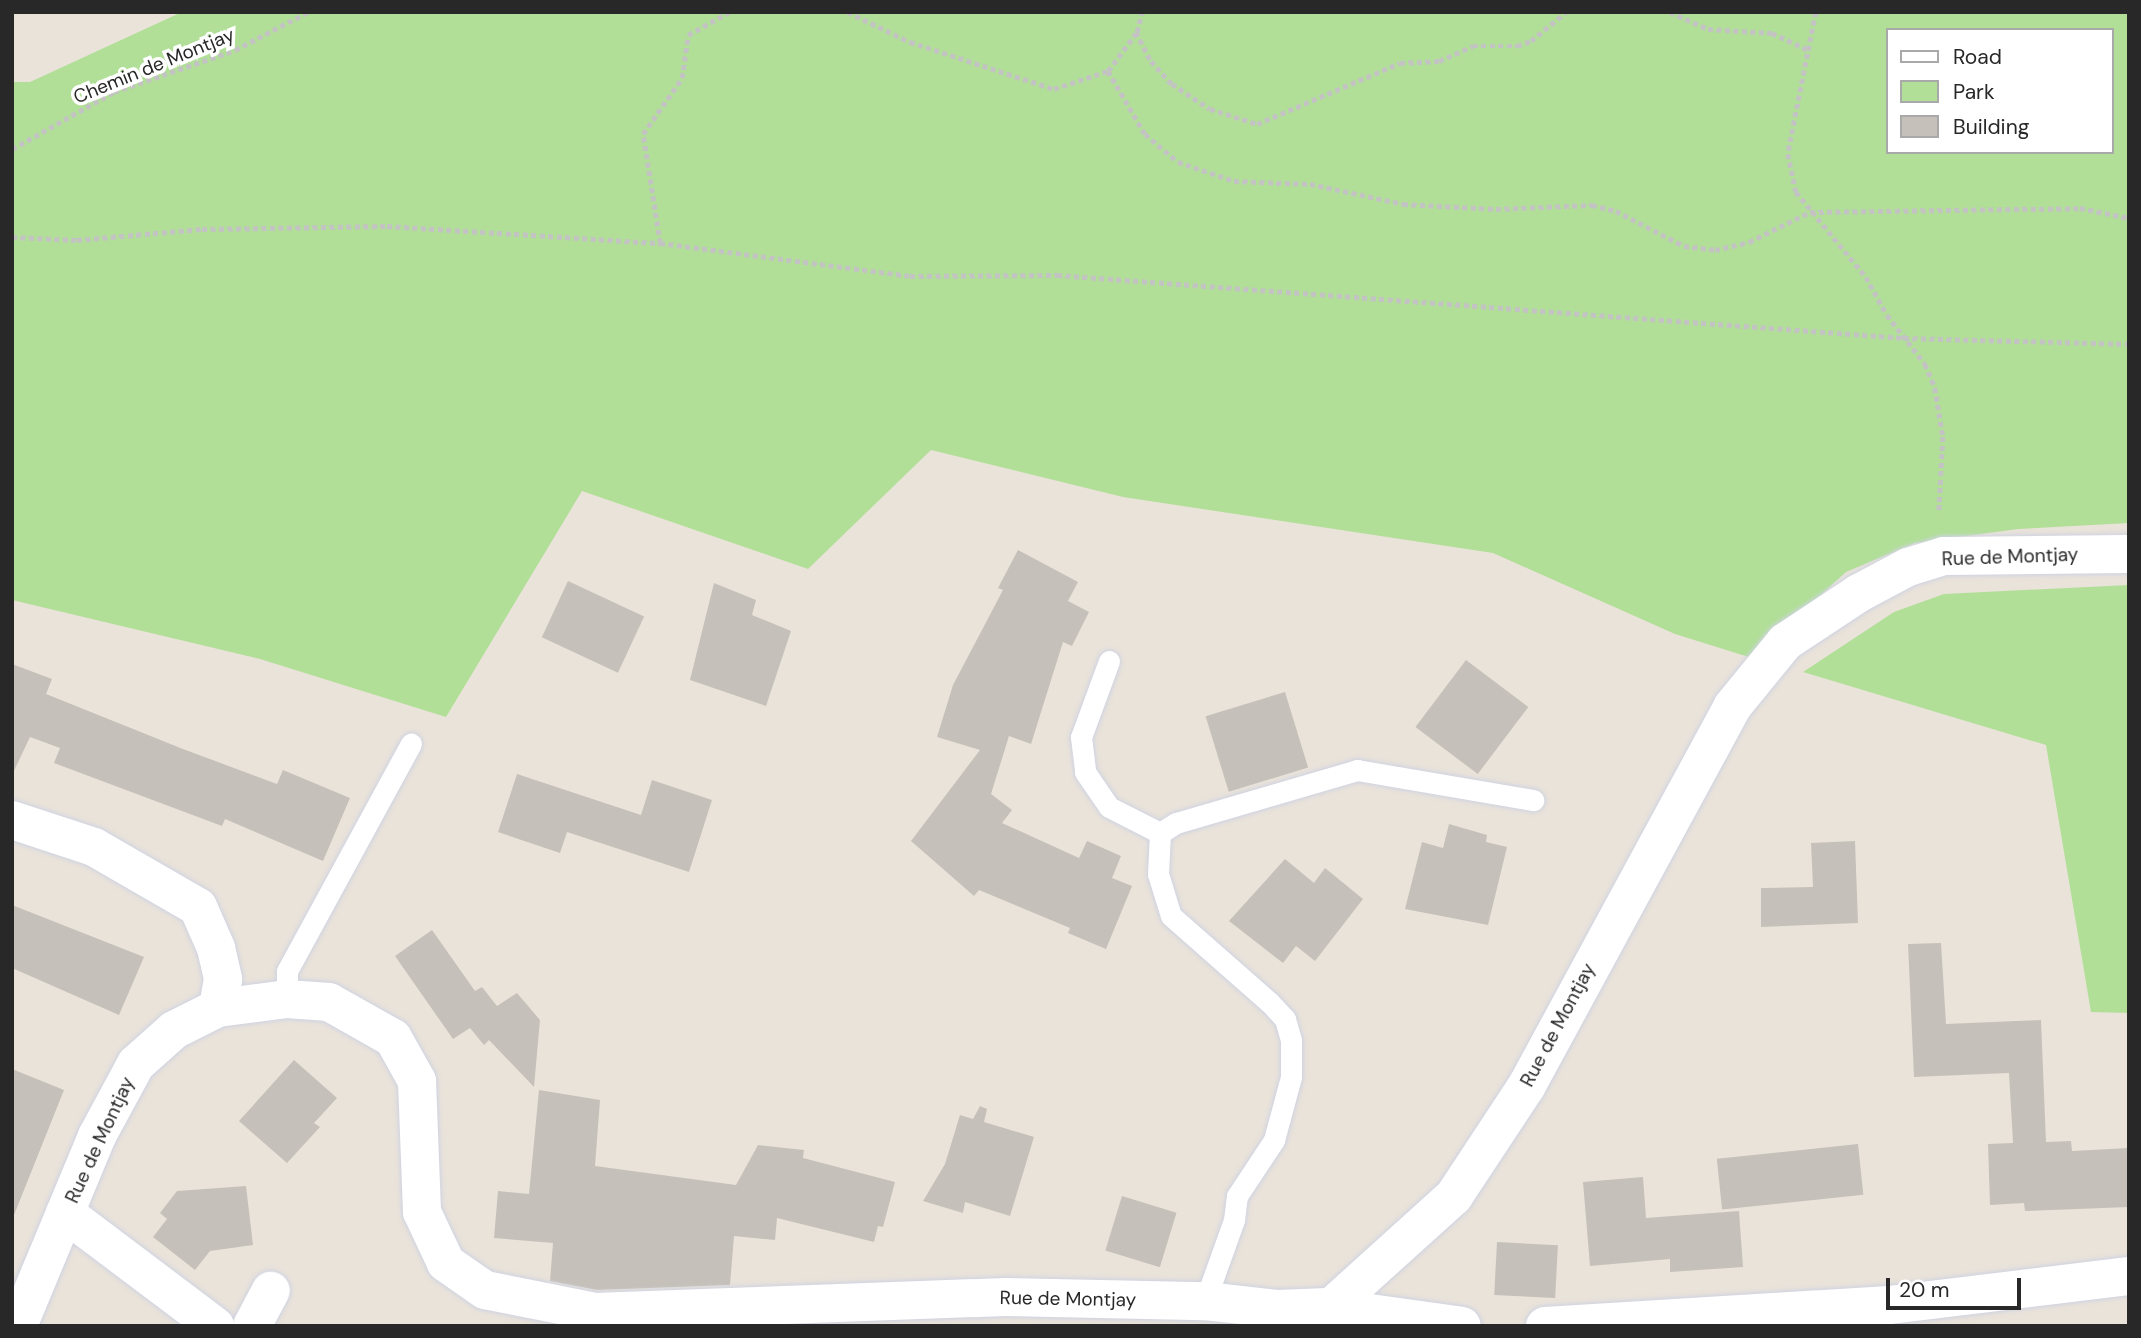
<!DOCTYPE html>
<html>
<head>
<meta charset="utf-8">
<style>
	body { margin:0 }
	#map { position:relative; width:2141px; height:1338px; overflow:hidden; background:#eae3da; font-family:"DM Sans",sans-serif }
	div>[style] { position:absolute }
	.green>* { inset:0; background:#b1df97 }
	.building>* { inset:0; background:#c5c0b9; transform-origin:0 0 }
	.path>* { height:4.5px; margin-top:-2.25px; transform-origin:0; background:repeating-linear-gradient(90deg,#c3c3c3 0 5px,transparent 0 8.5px) }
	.roads { filter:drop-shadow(0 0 2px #cfd3e1) drop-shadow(0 0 2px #cfd3e1) }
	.lane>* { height:21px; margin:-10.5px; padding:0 10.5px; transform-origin:10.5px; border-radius:10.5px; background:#fff }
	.street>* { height:38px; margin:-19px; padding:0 19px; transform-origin:19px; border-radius:19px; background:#fff }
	span { translate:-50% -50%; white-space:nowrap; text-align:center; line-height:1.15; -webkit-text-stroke:7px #fff; paint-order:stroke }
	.street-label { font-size:19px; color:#282828 }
	.frame { position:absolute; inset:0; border:14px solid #282828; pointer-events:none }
	.legend { position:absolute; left:1886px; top:28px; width:228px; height:126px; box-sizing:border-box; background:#fff; border:2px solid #a9a9a9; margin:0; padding:9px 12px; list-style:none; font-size:21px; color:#282828 }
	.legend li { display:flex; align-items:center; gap:14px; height:35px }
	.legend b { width:35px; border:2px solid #a9a9a9 }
	.scale { position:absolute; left:1886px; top:1278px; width:135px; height:32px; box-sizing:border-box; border:4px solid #282828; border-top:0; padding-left:9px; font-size:21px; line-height:24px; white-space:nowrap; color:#282828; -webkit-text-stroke:5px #fff; paint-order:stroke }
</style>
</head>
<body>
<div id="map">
	<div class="green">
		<div style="clip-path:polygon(evenodd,182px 12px,2129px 12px,2129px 523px,2018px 529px,1915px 543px,1846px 572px,1752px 658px,1675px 634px,1493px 553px,1123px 497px,931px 450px,808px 569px,582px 491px,446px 717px,260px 659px,12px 600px,12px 82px,30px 82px,182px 12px,1887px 30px,2111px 30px,2111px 152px,1887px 152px,1887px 30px)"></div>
		<div style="clip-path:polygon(2129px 585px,2129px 1013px,2091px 1012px,2046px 745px,1803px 672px,1894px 612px,1944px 594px)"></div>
	</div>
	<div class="building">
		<div style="clip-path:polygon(1018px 550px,1078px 582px,1068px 601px,1089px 612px,1072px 646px,1063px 642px,1031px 744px,1009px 736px,991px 794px,1012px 810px,1002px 823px,1079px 858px,1087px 841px,1121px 856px,1112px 878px,1132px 886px,1106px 949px,1068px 933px,1070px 928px,979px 890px,974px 896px,911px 841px,980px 750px,937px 737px,953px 685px,1003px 590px,998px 588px)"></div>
		<div style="left:568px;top:581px;width:84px;height:62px;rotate:25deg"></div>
		<div style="clip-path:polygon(714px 583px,756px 600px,752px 615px,791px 631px,766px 706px,690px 680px)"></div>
		<div style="left:1466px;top:660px;width:78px;height:84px;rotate:37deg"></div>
		<div style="clip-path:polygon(12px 664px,52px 679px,46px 694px,183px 749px,277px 784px,283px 770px,350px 798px,323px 861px,225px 819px,222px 826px,54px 763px,60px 748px,30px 737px,12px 775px)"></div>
		<div style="left:1285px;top:692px;width:79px;height:83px;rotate:73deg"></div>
		<div style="clip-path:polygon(517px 774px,641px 815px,652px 780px,712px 800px,689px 872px,567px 832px,560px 853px,498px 832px)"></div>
		<div style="clip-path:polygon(1449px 824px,1487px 835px,1486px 842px,1507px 847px,1488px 925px,1405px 909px,1422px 842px,1443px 848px)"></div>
		<div style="clip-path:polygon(1855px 841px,1858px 923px,1761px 927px,1761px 888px,1813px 887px,1811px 843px)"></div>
		<div style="clip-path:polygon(1285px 859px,1314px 883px,1325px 868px,1363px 899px,1315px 961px,1296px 946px,1283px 963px,1229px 921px)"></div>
		<div style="clip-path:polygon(12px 905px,144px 957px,119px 1015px,12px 968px)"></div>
		<div style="clip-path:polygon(432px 930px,475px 991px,482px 987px,497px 1006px,517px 993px,540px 1020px,534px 1087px,489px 1040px,484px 1045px,470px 1028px,453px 1039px,395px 956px)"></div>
		<div style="clip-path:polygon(1941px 943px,1946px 1024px,2041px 1020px,2046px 1142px,2071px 1141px,2072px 1151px,2129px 1148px,2129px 1207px,2025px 1211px,2024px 1203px,1990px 1205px,1988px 1144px,2013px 1143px,2009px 1073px,1914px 1077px,1908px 944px)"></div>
		<div style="clip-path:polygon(294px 1060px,337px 1098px,314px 1123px,320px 1127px,287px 1163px,239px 1121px)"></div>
		<div style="clip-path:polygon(12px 1069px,64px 1090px,14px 1215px,12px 1215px)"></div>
		<div style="clip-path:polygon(539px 1090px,600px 1100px,595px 1166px,736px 1185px,758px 1145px,804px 1150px,803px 1158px,895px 1182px,883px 1227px,878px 1226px,874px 1242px,777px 1218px,775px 1240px,734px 1236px,730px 1285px,597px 1290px,550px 1281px,553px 1243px,494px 1238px,498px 1191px,529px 1194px)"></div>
		<div style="clip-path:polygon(980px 1106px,987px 1109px,984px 1122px,1034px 1137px,1010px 1216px,965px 1202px,963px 1213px,923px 1201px,945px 1164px,960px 1115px,973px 1119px)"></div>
		<div style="left:1858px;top:1144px;width:51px;height:142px;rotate:84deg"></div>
		<div style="clip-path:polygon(1643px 1177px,1646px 1218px,1739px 1211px,1743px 1267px,1670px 1272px,1670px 1259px,1590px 1266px,1583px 1182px)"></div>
		<div style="clip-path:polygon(246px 1186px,253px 1245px,210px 1251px,195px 1270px,153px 1237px,167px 1219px,160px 1213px,177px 1191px)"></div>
		<div style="left:1122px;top:1196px;width:57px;height:57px;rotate:17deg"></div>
		<div style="left:1497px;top:1242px;width:61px;height:53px;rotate:3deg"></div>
	</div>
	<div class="path">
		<div style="left:848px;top:12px;width:69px;rotate:25.8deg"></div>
		<div style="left:910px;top:42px;width:151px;rotate:18.1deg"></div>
		<div style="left:1054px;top:89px;width:57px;rotate:-18.4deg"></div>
		<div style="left:1108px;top:71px;width:49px;rotate:-53.4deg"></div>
		<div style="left:1137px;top:32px;width:21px;rotate:-76deg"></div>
		<div style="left:1670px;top:12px;width:42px;rotate:24.1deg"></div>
		<div style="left:1708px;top:29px;width:64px;rotate:3.6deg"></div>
		<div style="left:1772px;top:33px;width:40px;rotate:25deg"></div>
		<div style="left:1816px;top:12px;width:145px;rotate:101.2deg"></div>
		<div style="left:1788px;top:154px;width:39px;rotate:78deg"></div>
		<div style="left:1796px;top:192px;width:110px;rotate:50.5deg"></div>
		<div style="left:1866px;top:277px;width:43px;rotate:61.1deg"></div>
		<div style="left:1887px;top:315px;width:62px;rotate:52.2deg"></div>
		<div style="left:1925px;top:364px;width:26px;rotate:67deg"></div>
		<div style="left:1935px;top:388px;width:50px;rotate:80.7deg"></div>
		<div style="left:1943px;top:437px;width:77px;rotate:93deg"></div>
		<div style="left:1136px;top:32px;width:33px;rotate:63deg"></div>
		<div style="left:1151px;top:61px;width:31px;rotate:48deg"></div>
		<div style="left:1172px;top:84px;width:45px;rotate:33.3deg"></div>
		<div style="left:1210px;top:109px;width:49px;rotate:17.7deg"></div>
		<div style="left:1257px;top:124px;width:155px;rotate:-23.1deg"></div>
		<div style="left:1400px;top:63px;width:39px;rotate:-3deg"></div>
		<div style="left:1439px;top:61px;width:37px;rotate:-24deg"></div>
		<div style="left:1473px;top:46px;width:44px"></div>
		<div style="left:1517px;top:46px;width:15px;rotate:-20deg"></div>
		<div style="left:1531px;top:41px;width:45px;rotate:-39.6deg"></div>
		<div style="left:1108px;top:71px;width:73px;rotate:59.6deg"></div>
		<div style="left:1145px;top:134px;width:43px;rotate:40.3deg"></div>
		<div style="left:1178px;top:162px;width:59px;rotate:18.7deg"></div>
		<div style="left:1234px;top:181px;width:76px;rotate:2.3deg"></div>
		<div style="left:1310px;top:184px;width:95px;rotate:12.1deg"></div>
		<div style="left:1403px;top:204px;width:93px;rotate:3.1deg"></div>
		<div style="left:1496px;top:209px;width:96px;rotate:-2.4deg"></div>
		<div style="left:1592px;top:205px;width:25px;rotate:14deg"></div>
		<div style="left:1616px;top:211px;width:76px;rotate:27.2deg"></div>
		<div style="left:1684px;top:246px;width:31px;rotate:7deg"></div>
		<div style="left:1715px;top:250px;width:35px;rotate:-13deg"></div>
		<div style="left:1749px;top:242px;width:68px;rotate:-26.2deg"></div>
		<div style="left:1810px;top:212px;width:270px;rotate:-0.8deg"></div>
		<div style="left:2080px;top:208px;width:50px;rotate:11.5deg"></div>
		<div style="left:12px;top:149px;width:117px;rotate:-29.2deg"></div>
		<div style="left:114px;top:92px;width:128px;rotate:-19.1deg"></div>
		<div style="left:235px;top:50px;width:82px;rotate:-27.5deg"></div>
		<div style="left:12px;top:237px;width:65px;rotate:2.6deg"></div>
		<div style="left:77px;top:240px;width:125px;rotate:-5deg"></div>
		<div style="left:202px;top:229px;width:185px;rotate:-0.9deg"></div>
		<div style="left:387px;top:226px;width:274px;rotate:3.6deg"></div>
		<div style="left:660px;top:243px;width:252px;rotate:7.5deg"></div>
		<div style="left:910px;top:276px;width:147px;rotate:-0.4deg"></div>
		<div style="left:1057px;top:275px;width:849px;rotate:4.25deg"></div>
		<div style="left:1904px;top:338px;width:225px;rotate:1.5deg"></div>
		<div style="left:660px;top:243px;width:110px;rotate:-98.9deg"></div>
		<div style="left:643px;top:134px;width:68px;rotate:-55.1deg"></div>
		<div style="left:682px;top:78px;width:43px;rotate:-82.1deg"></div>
		<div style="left:688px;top:35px;width:47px;rotate:-29.3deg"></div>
	</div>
	<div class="roads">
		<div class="lane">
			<div style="left:1109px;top:661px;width:81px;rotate:110.2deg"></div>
			<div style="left:1081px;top:737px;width:35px;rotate:83deg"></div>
			<div style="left:1085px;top:772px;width:42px;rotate:55.6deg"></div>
			<div style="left:1109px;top:807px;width:57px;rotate:27deg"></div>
			<div style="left:287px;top:999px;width:28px;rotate:-90deg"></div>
			<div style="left:287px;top:971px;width:259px;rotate:-61.4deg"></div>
			<div style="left:1205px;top:1301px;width:86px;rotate:-70.3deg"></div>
			<div style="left:1234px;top:1220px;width:24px;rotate:-83deg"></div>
			<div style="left:1237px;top:1196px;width:67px;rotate:-56.5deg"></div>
			<div style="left:1274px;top:1140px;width:65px;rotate:-74.9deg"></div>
			<div style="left:1291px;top:1077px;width:37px;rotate:-90deg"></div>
			<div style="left:1291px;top:1040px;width:22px;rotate:-106deg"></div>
			<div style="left:1285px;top:1019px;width:23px;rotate:-133deg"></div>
			<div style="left:1269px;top:1002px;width:130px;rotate:-138.7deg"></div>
			<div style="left:1171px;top:916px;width:44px;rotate:-107.2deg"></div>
			<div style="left:1158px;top:874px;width:41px;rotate:-87.2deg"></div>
			<div style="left:1160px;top:833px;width:19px;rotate:-32deg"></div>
			<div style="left:1176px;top:823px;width:189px;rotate:-16.3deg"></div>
			<div style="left:1357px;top:770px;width:179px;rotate:9.7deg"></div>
		</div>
		<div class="street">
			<div style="left:12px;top:820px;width:86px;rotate:18.2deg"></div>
			<div style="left:94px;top:847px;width:120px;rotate:30deg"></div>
			<div style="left:198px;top:907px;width:45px;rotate:66.3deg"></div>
			<div style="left:216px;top:948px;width:32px;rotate:77deg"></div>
			<div style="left:223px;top:979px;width:29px;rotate:100deg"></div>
			<div style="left:65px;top:1213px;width:188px;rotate:37deg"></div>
			<div style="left:1318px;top:1319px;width:183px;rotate:-42.1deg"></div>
			<div style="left:1454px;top:1196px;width:131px;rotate:-56.6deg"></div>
			<div style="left:1526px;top:1087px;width:432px;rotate:-61.5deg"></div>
			<div style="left:1732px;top:707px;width:84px;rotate:-50.8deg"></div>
			<div style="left:1785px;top:642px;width:89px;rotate:-33.5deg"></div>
			<div style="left:1859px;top:593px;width:55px;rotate:-28deg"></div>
			<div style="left:1908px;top:567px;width:38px;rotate:-17deg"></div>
			<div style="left:1944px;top:556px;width:185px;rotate:-0.6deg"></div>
			<div style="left:18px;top:1326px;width:206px;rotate:-67.4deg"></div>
			<div style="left:97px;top:1136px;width:82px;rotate:-61.6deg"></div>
			<div style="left:136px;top:1064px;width:51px;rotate:-41.8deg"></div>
			<div style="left:174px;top:1030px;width:49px;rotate:-26.6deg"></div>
			<div style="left:218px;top:1008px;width:70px;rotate:-7.4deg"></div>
			<div style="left:287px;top:999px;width:42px;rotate:4.1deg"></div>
			<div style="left:329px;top:1002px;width:73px;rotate:29.4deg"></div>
			<div style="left:393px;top:1038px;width:49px;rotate:60.8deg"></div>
			<div style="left:417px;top:1081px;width:131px;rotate:87.8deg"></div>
			<div style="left:422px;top:1212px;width:56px;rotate:64.8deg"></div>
			<div style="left:446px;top:1263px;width:47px;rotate:34.7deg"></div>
			<div style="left:485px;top:1290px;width:112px;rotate:11.3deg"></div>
			<div style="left:595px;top:1312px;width:411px;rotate:-2.1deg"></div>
			<div style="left:1006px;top:1297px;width:199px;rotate:1.2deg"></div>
			<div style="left:1205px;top:1301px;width:72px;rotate:6.3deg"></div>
			<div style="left:1277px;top:1309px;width:50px;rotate:-2.3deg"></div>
			<div style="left:1327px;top:1307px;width:136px;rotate:8deg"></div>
			<div style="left:252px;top:1326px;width:40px;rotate:-62deg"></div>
			<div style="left:1545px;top:1326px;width:345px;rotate:-3.5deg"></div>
			<div style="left:1889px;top:1305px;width:242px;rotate:-6.9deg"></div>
		</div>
	</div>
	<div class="street-label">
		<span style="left:154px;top:66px;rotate:-22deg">Chemin de Montjay</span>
		<span style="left:2010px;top:557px;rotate:-2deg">Rue de Montjay</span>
		<span style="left:1558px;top:1025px;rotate:-62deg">Rue de Montjay</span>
		<span style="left:100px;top:1140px;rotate:-65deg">Rue de Montjay</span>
		<span style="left:1068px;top:1299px;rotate:1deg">Rue de Montjay</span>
	</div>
	<div class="frame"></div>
	<ul class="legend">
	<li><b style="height:9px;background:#fff"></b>Road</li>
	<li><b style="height:19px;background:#b1df97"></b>Park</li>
	<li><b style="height:19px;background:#c5c0b9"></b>Building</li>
	</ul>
	<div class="scale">20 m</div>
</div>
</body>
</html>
